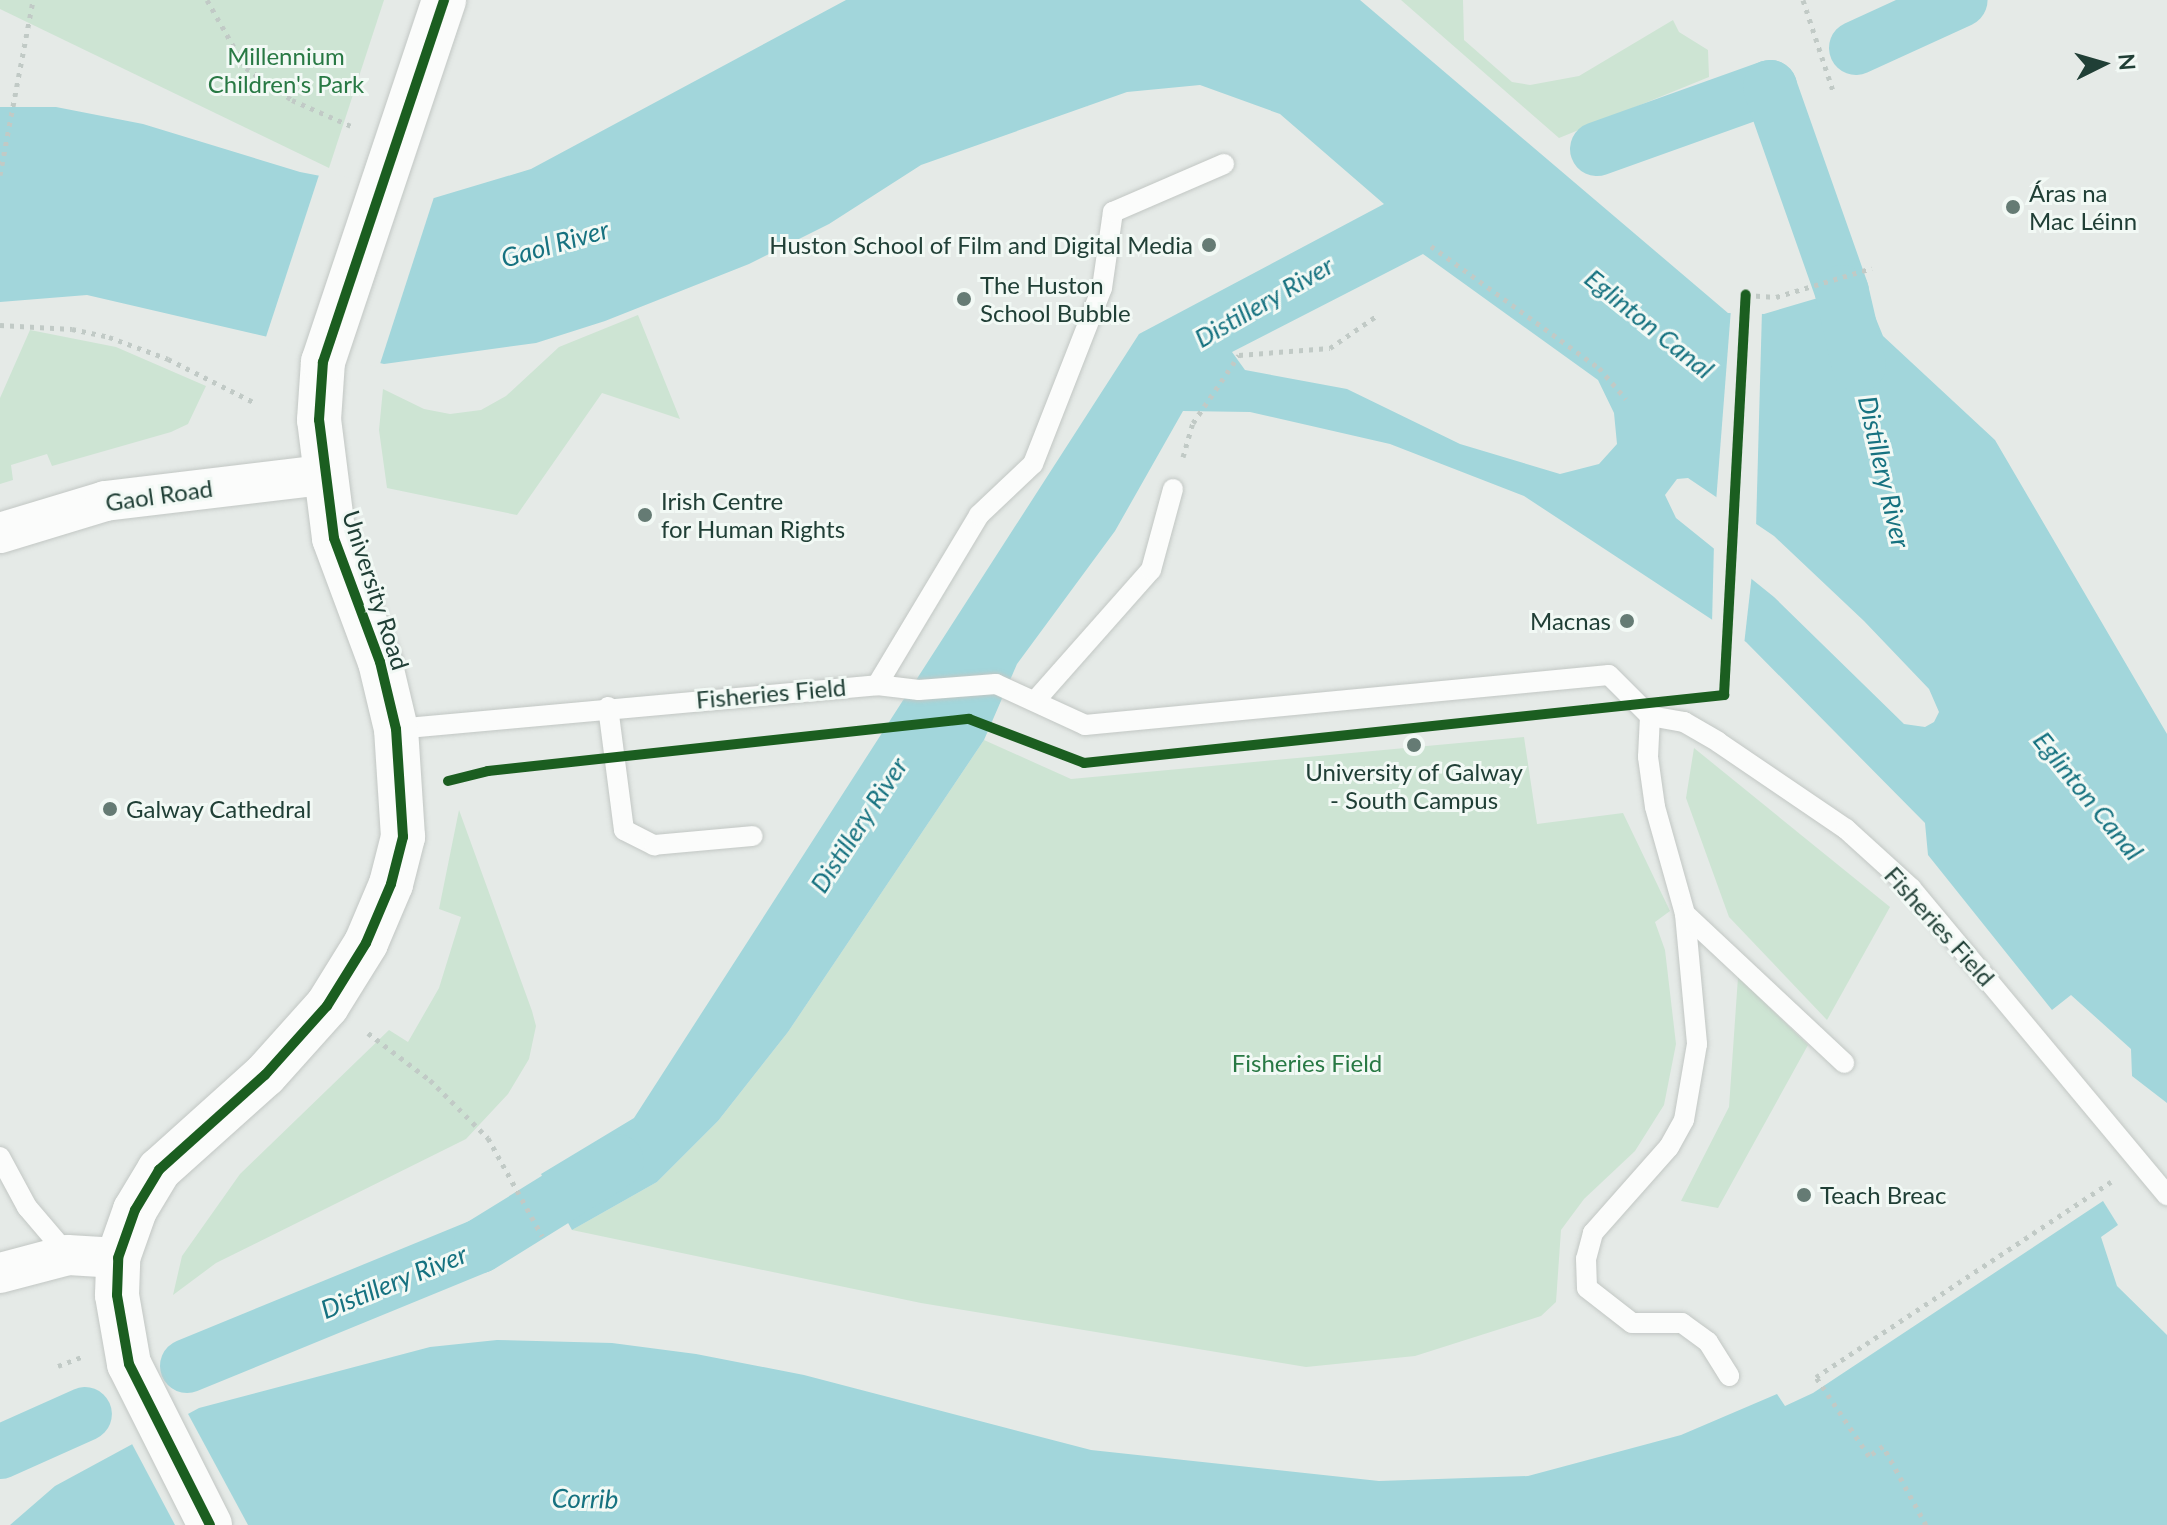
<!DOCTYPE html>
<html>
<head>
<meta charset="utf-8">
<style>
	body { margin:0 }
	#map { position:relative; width:2167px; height:1525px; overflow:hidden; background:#e5eae7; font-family:Lato,sans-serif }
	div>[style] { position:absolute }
	.green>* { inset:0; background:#cde4d3 }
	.water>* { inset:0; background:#a2d6db }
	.pier>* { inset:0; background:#e5eae7 }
	.canal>* { height:54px; margin:-27px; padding:0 27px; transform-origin:27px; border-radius:27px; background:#a2d6db }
	.path>* { height:5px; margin-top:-2.5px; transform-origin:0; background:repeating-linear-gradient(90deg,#c1cac6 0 4px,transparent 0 10px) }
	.roads { filter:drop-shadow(0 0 2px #c2c7c4) drop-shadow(0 0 2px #c2c7c4) }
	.service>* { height:20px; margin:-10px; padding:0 10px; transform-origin:10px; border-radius:10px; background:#fbfcfb }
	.minor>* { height:40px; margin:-20px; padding:0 20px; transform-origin:20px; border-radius:20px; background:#fbfcfb }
	.secondary>* { height:44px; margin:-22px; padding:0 22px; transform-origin:22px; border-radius:22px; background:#fbfcfb }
	.cycleway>* { height:10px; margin:-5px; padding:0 5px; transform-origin:5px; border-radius:5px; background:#1b5e20 }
	.dots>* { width:22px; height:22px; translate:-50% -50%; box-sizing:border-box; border:4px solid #f2f9f5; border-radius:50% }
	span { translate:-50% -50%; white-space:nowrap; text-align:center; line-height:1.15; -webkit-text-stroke:6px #f2f9f5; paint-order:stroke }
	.park-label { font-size:24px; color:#287944 }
	.poi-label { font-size:24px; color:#203f36 }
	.left { translate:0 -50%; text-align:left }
	.right { translate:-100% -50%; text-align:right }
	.street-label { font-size:24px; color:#203f36 }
	.water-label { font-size:26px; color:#167280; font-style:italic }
	.north { position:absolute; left:2063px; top:24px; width:80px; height:80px; -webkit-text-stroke:6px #f2f9f5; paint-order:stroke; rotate:85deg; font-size:22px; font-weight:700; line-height:32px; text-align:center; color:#203f36 }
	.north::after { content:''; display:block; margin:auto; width:28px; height:36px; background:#203f36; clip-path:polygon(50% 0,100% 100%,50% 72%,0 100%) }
</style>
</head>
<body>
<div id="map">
	<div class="green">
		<div style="clip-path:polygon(0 0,384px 0,329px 168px,0 9px)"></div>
		<div style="clip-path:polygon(1401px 0,1463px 0,1464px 40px,1512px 82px,1530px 85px,1579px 76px,1673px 20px,1679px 32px,1708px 50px,1709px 77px,1559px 138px)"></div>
		<div style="clip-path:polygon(638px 315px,680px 419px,602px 393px,517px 515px,387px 488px,379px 430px,383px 389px,424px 409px,450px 414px,481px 410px,506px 396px,559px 347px)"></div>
		<div style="clip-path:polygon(30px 330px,116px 347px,206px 386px,188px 424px,171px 432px,52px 466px,47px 454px,11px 465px,13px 480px,0 484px,0 398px)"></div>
		<div style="clip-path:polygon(1524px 737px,1537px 824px,1623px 813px,1670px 911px,1655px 922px,1665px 950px,1676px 1044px,1664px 1105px,1635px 1151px,1584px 1199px,1561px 1230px,1556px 1302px,1541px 1316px,1415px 1356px,1306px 1367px,921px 1303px,572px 1230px,657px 1182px,718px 1121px,788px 1032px,984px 740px,1071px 779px)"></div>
		<div style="clip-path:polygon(1694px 748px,1890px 907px,1827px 1020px,1729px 917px,1686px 798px)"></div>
		<div style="clip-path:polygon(459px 810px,532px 1011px,536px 1026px,529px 1059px,508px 1094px,466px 1139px,216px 1263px,173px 1295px,182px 1256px,240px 1174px,389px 1030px,408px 1042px,439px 988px,461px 917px,439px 909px)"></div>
		<div style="clip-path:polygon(1738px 977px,1808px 1045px,1718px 1208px,1681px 1201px,1729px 1107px)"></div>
	</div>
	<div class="water">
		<div style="clip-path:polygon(evenodd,846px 0,1360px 0,1728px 313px,1764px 314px,1862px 285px,1883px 336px,1995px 440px,2167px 734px,2167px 1103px,2132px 1076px,2131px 1049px,2071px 995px,2052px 1010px,1928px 855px,1925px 823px,1746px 642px,1524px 496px,1390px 444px,1250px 412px,1183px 411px,1115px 531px,1017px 664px,984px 740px,788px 1032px,718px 1121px,657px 1182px,572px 1230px,541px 1174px,634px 1118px,1139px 334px,1384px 204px,1280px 114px,1200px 85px,1127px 92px,921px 165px,829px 224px,749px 264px,605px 321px,536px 343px,384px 364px,87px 295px,0 302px,0 107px,56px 107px,143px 124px,300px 172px,434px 198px,531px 169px,846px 0,1423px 254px,1598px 380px,1614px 413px,1617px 444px,1599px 464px,1560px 474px,1460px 444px,1347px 389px,1245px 370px,1232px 352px,1423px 254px,846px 0,1688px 478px,1774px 536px,1864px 621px,1929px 689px,1939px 712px,1934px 722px,1925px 727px,1904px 724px,1774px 597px,1676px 518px,1665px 495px,1677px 479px,1688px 478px)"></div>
		<div style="clip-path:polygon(2103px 1201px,2118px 1225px,2101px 1237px,2117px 1286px,2167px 1335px,2167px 1525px,10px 1525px,55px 1486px,199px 1408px,430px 1347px,497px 1340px,612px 1343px,696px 1354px,804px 1375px,1091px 1450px,1379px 1481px,1528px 1476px,1681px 1435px,1777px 1394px,1785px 1406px,1813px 1393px)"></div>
	</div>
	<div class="pier">
		<div style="clip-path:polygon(320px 172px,435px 194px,379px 367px,264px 343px)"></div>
		<div style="clip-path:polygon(1731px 309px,1762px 310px,1756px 528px,1716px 502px)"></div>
		<div style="clip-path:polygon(1714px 543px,1752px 574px,1744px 645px,1712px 624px)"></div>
		<div style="clip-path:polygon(187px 1412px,248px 1525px,175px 1525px,131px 1442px)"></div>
	</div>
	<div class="canal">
		<div style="left:1856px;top:48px;width:115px;rotate:-24.6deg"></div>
		<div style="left:1597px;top:149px;width:184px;rotate:-19.7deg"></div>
		<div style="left:1770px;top:87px;width:217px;rotate:70.6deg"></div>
		<div style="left:1842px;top:292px;width:75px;rotate:76.9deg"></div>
		<div style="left:187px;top:1366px;width:317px;rotate:-22.3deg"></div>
		<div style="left:480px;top:1246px;width:161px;rotate:-31.8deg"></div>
		<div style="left:0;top:1452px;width:93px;rotate:-24.1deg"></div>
	</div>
	<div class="path">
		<div style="left:207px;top:0;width:78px;rotate:60.2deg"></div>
		<div style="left:246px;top:68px;width:56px;rotate:34.8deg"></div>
		<div style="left:292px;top:100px;width:64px;rotate:23.8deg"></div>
		<div style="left:1803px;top:0;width:99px;rotate:71.7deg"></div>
		<div style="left:0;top:175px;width:178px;rotate:-79.3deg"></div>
		<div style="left:1431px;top:246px;width:208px;rotate:36deg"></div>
		<div style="left:1599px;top:368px;width:41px;rotate:48.9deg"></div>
		<div style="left:1746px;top:295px;width:30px;rotate:4deg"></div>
		<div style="left:1776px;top:297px;width:100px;rotate:-16.8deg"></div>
		<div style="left:0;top:325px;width:72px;rotate:3.2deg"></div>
		<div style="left:72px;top:329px;width:38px;rotate:12deg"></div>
		<div style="left:109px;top:337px;width:63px;rotate:20.4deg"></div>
		<div style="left:168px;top:359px;width:95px;rotate:26.8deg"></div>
		<div style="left:1183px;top:457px;width:35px;rotate:-74deg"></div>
		<div style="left:1193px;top:423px;width:82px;rotate:-55.9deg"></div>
		<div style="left:1239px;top:355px;width:91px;rotate:-4.4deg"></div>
		<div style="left:1330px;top:348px;width:55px;rotate:-34.6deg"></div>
		<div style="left:368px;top:1033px;width:78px;rotate:37.2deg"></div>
		<div style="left:430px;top:1080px;width:82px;rotate:45deg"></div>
		<div style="left:488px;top:1138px;width:112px;rotate:61.1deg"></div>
		<div style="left:58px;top:1366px;width:25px;rotate:-21deg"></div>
		<div style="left:1926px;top:1525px;width:90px;rotate:-118.6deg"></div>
		<div style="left:1883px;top:1446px;width:17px;rotate:144deg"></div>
		<div style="left:1869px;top:1456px;width:95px;rotate:-123.9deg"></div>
		<div style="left:1816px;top:1377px;width:354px;rotate:-33.5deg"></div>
	</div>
	<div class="roads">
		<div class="service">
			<div style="left:877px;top:685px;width:198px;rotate:-59deg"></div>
			<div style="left:979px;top:515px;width:74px;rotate:-43.4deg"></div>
			<div style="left:1033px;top:464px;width:189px;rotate:-68.6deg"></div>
			<div style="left:1102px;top:288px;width:77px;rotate:-81.8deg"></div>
			<div style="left:1113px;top:212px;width:121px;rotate:-23.4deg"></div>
			<div style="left:1035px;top:701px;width:175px;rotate:-48.5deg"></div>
			<div style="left:1151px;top:570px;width:84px;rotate:-74.8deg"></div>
			<div style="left:608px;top:707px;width:124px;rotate:82.6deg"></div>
			<div style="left:624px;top:830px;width:34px;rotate:27deg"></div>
			<div style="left:654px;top:845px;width:99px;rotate:-5.2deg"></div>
			<div style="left:1650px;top:716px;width:41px;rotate:92.8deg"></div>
			<div style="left:1648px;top:757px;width:50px;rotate:82deg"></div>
			<div style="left:1655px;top:807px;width:111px;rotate:74.3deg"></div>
			<div style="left:1685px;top:914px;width:131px;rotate:84.7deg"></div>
			<div style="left:1697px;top:1044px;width:77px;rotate:99.7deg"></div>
			<div style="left:1684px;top:1120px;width:31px;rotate:119deg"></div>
			<div style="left:1669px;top:1147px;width:115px;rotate:131.5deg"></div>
			<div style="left:1593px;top:1233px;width:27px;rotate:105deg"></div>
			<div style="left:1586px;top:1259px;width:29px;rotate:88deg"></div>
			<div style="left:1587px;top:1288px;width:57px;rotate:37.9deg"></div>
			<div style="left:1632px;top:1323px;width:50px"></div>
			<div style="left:1682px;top:1323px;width:32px;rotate:36deg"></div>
			<div style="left:1708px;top:1342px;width:40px;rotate:58deg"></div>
			<div style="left:396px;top:729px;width:483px;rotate:-5.2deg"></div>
			<div style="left:877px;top:685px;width:42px;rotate:6.8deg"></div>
			<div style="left:919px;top:690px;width:77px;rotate:-4.5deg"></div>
			<div style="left:996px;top:684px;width:98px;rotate:24.7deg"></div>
			<div style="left:1085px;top:725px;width:526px;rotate:-5.45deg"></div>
			<div style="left:1609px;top:675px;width:58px;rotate:45deg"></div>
			<div style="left:1650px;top:716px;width:35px;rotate:10deg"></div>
			<div style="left:1684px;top:722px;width:39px;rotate:30deg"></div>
			<div style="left:1718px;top:742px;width:155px;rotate:34.2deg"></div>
			<div style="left:1846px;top:829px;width:88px;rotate:42.2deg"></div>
			<div style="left:1911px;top:888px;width:400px;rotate:50.2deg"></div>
			<div style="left:1685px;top:914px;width:218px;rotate:43.1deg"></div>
			<div style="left:0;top:1157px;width:57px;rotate:61.6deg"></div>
			<div style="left:27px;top:1207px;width:63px;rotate:49.5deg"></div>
		</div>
		<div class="minor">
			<div style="left:0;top:533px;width:110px;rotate:-16.9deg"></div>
			<div style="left:105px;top:501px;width:220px;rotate:-6.8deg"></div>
			<div style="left:0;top:1273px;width:70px;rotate:-14.8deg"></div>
			<div style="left:68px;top:1255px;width:50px;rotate:3.4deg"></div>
		</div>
		<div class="secondary">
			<div style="left:210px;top:1525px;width:180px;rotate:-116.7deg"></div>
			<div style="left:129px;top:1364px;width:70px;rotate:-99.9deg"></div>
			<div style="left:117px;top:1295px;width:37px;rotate:-88deg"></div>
			<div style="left:118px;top:1258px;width:51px;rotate:-70.5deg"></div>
			<div style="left:135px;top:1210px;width:47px;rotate:-59deg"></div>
			<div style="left:159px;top:1170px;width:142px;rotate:-41.9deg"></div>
			<div style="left:265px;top:1075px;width:93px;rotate:-48.1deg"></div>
			<div style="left:327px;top:1006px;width:74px;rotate:-58.2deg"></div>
			<div style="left:366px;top:943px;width:64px;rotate:-67deg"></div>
			<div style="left:391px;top:884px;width:49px;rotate:-75.7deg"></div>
			<div style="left:403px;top:837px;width:108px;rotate:-93.7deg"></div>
			<div style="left:396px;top:729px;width:69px;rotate:-103.4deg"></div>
			<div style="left:380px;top:662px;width:132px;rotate:-110.4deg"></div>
			<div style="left:334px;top:538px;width:119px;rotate:-97.2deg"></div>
			<div style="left:319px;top:420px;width:58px;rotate:-86.1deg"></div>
			<div style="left:323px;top:362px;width:382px;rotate:-71.5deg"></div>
		</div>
	</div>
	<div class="cycleway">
		<div style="left:448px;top:781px;width:41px;rotate:-14deg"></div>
		<div style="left:488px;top:771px;width:484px;rotate:-6.2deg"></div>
		<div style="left:969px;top:719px;width:123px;rotate:20.9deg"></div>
		<div style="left:1084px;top:763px;width:644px;rotate:-6.06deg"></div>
		<div style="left:1724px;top:695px;width:401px;rotate:-86.9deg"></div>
		<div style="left:210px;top:1525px;width:180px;rotate:-116.7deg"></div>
		<div style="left:129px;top:1364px;width:70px;rotate:-99.9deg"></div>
		<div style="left:117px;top:1295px;width:37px;rotate:-88deg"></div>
		<div style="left:118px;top:1258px;width:51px;rotate:-70.5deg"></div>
		<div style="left:135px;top:1210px;width:47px;rotate:-59deg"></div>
		<div style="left:159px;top:1170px;width:142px;rotate:-41.9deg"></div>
		<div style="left:265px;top:1075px;width:93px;rotate:-48.1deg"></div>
		<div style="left:327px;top:1006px;width:74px;rotate:-58.2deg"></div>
		<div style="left:366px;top:943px;width:64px;rotate:-67deg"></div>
		<div style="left:391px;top:884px;width:49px;rotate:-75.7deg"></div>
		<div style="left:403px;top:837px;width:108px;rotate:-93.7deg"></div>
		<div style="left:396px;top:729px;width:69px;rotate:-103.4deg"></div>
		<div style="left:380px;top:662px;width:132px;rotate:-110.4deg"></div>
		<div style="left:334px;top:538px;width:119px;rotate:-97.2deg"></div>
		<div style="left:319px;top:420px;width:58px;rotate:-86.1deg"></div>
		<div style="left:323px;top:362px;width:382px;rotate:-71.5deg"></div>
	</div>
	<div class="dots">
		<div style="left:2013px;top:207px;background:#657b74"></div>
		<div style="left:1209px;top:245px;background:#657b74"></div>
		<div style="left:964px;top:299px;background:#657b74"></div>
		<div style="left:645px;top:515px;background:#657b74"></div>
		<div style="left:1627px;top:621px;background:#657b74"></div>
		<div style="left:1414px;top:745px;background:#657b74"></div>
		<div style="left:110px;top:809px;background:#657b74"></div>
		<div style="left:1804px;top:1195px;background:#657b74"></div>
	</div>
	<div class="park-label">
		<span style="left:286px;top:70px">Millennium<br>Children's Park</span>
		<span style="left:1307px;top:1063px">Fisheries Field</span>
	</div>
	<div class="poi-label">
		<span class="left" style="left:2029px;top:207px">Áras na<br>Mac Léinn</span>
		<span class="right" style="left:1193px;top:245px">Huston School of Film and Digital Media</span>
		<span class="left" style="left:980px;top:299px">The Huston<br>School Bubble</span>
		<span class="left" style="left:661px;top:515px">Irish Centre<br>for Human Rights</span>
		<span class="right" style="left:1611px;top:621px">Macnas</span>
		<span style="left:1414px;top:786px">University of Galway<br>- South Campus</span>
		<span class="left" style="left:126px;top:809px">Galway Cathedral</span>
		<span class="left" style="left:1820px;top:1195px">Teach Breac</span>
	</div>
	<div class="street-label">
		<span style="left:159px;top:495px;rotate:-8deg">Gaol Road</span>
		<span style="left:376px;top:590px;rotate:72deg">University Road</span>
		<span style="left:771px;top:693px;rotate:-5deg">Fisheries Field</span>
		<span style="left:1940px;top:926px;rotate:48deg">Fisheries Field</span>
	</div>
	<div class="water-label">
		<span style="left:555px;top:244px;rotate:-16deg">Gaol River</span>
		<span style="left:1264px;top:302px;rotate:-30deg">Distillery River</span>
		<span style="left:1649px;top:324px;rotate:39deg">Eglinton Canal</span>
		<span style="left:1884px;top:472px;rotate:77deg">Distillery River</span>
		<span style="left:2088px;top:796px;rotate:51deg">Eglinton Canal</span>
		<span style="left:859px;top:825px;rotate:-57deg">Distillery River</span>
		<span style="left:394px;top:1282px;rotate:-22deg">Distillery River</span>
		<span style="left:585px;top:1499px;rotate:1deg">Corrib</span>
	</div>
	<div class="north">N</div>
</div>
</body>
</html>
